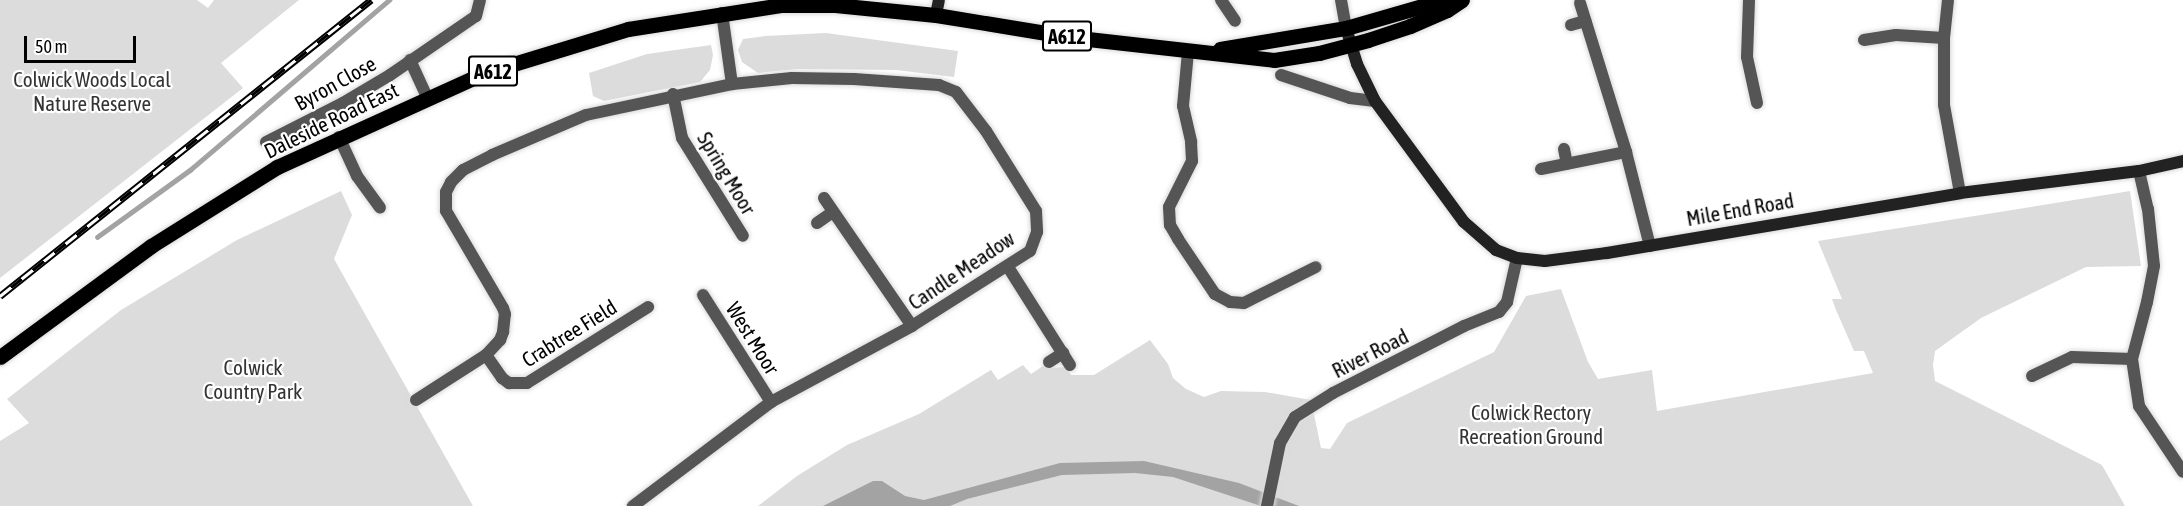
<!DOCTYPE html>
<html>
<head>
<meta charset="utf-8">
<style>
	body { margin:0 }
	#map { position:relative; width:2183px; height:506px; overflow:hidden; background:#fff; font-family:"Asap Condensed",sans-serif }
	div>[style] { position:absolute }
	.green>* { inset:0; background:#dcdcdc }
	.water>* { inset:0; background:#a3a3a3 }
	.stream>* { height:4.5px; margin:-2.25px; padding:0 2.25px; transform-origin:2.25px; border-radius:2.25px; background:#a3a3a3 }
	.roads { filter:drop-shadow(0 0 2px #dbdbdb) drop-shadow(0 0 2px #dbdbdb) }
	.street>* { height:12px; margin:-6px; padding:0 6px; transform-origin:6px; border-radius:6px; background:#555 }
	.secondary>* { height:12px; margin:-6px; padding:0 6px; transform-origin:6px; border-radius:6px; background:#222 }
	.primary>* { height:15px; margin:-7.5px; padding:0 7.5px; transform-origin:7.5px; border-radius:7.5px; background:#000 }
	.rail>* { height:7px; margin-top:-3.5px; transform-origin:0; background:repeating-linear-gradient(90deg,#fff 0 14px,#000 0 28px); box-sizing:border-box; border-block:2px solid #000 }
	span { translate:-50% -50%; white-space:nowrap; text-align:center; line-height:1.15; -webkit-text-stroke:4.5px #fff; paint-order:stroke }
	.shield-label span { padding:2px 4px; background:#fff; border:2px solid; border-radius:4px; -webkit-text-stroke-width:0 }
	.shield-label { font-size:20px; color:#000; font-weight:700 }
	.park-label { font-size:21px; color:#333 }
	.street-label { font-size:21px; color:#000 }
	.scale { position:absolute; left:24px; top:36px; width:112px; height:27px; box-sizing:border-box; border:3px solid #000; border-top:0; padding-left:8px; font-size:18px; line-height:21px; white-space:nowrap; color:#000; -webkit-text-stroke:4px #fff; paint-order:stroke }
</style>
</head>
<body>
<div id="map">
	<div class="green">
		<div style="clip-path:polygon(0 0,197px 0,208px 8px,214px 0,299px 0,221px 63px,243px 88px,0 278px)"></div>
		<div style="clip-path:polygon(826px 33px,958px 51px,954px 77px,896px 70px,797px 69px,758px 73px,742px 62px,738px 50px,743px 39px,765px 36px)"></div>
		<div style="clip-path:polygon(711px 45px,713px 55px,710px 70px,700px 82px,604px 101px,593px 96px,589px 73px,647px 54px)"></div>
		<div style="clip-path:polygon(341px 191px,352px 215px,334px 259px,473px 506px,0 506px,0 441px,29px 423px,7px 399px,121px 310px,237px 240px)"></div>
		<div style="clip-path:polygon(2130px 191px,2141px 266px,2086px 267px,1981px 318px,1935px 351px,1933px 365px,1935px 381px,2102px 465px,2125px 506px,758px 506px,797px 476px,847px 445px,919px 414px,991px 370px,998px 380px,1023px 365px,1031px 374px,1046px 364px,1049px 368px,1066px 367px,1071px 375px,1094px 375px,1150px 340px,1168px 364px,1173px 378px,1186px 389px,1204px 397px,1221px 391px,1265px 392px,1311px 400px,1321px 448px,1330px 449px,1347px 423px,1494px 352px,1526px 296px,1561px 289px,1588px 362px,1598px 379px,1652px 370px,1657px 411px,1873px 373px,1864px 351px,1854px 351px,1836px 310px,1832px 299px,1842px 299px,1818px 241px)"></div>
	</div>
	<div class="water">
		<div style="clip-path:polygon(1144px 461px,1239px 483px,1299px 506px,1261px 506px,1173px 477px,1135px 473px,1062px 475px,967px 499px,950px 506px,823px 506px,873px 481px,882px 481px,905px 496px,924px 500px,1060px 463px)"></div>
	</div>
	<div class="stream">
		<div style="left:97px;top:237px;width:115px;rotate:-35.8deg"></div>
		<div style="left:190px;top:170px;width:262px;rotate:-40.5deg"></div>
	</div>
	<div class="roads">
		<div class="street">
			<div style="left:1221px;top:0;width:25px;rotate:56deg"></div>
			<div style="left:1341px;top:0;width:28px;rotate:80deg"></div>
			<div style="left:1749px;top:0;width:57px;rotate:92deg"></div>
			<div style="left:1747px;top:57px;width:47px;rotate:77.7deg"></div>
			<div style="left:1948px;top:0;width:38px;rotate:96deg"></div>
			<div style="left:1944px;top:38px;width:67px;rotate:90deg"></div>
			<div style="left:1944px;top:105px;width:89px;rotate:79.7deg"></div>
			<div style="left:1580px;top:3px;width:156px;rotate:72.8deg"></div>
			<div style="left:1626px;top:152px;width:97px;rotate:75.7deg"></div>
			<div style="left:722px;top:13px;width:72px;rotate:82deg"></div>
			<div style="left:1571px;top:25px;width:15px;rotate:-16deg"></div>
			<div style="left:1864px;top:40px;width:32px;rotate:-9deg"></div>
			<div style="left:1896px;top:35px;width:48px;rotate:3.6deg"></div>
			<div style="left:1188px;top:52px;width:54px;rotate:95.3deg"></div>
			<div style="left:1183px;top:106px;width:37px;rotate:77deg"></div>
			<div style="left:1191px;top:142px;width:19px;rotate:87deg"></div>
			<div style="left:1192px;top:161px;width:51px;rotate:116.6deg"></div>
			<div style="left:1169px;top:207px;width:18px;rotate:87deg"></div>
			<div style="left:1170px;top:225px;width:16px;rotate:60deg"></div>
			<div style="left:1178px;top:239px;width:66px;rotate:56.1deg"></div>
			<div style="left:1215px;top:294px;width:17px;rotate:28deg"></div>
			<div style="left:1230px;top:302px;width:14px;rotate:4deg"></div>
			<div style="left:1244px;top:303px;width:80px;rotate:-26.6deg"></div>
			<div style="left:410px;top:60px;width:41px;rotate:65.3deg"></div>
			<div style="left:1281px;top:75px;width:73px;rotate:18.4deg"></div>
			<div style="left:1350px;top:98px;width:25px;rotate:7deg"></div>
			<div style="left:673px;top:94px;width:45px;rotate:78.4deg"></div>
			<div style="left:682px;top:138px;width:115px;rotate:58.1deg"></div>
			<div style="left:339px;top:137px;width:43px;rotate:65.2deg"></div>
			<div style="left:357px;top:176px;width:39px;rotate:54deg"></div>
			<div style="left:266px;top:142px;width:86px;rotate:-26.9deg"></div>
			<div style="left:343px;top:103px;width:55px;rotate:-30.8deg"></div>
			<div style="left:390px;top:75px;width:104px;rotate:-34.5deg"></div>
			<div style="left:476px;top:16px;width:16px;rotate:-76deg"></div>
			<div style="left:1564px;top:149px;width:15px;rotate:79deg"></div>
			<div style="left:1541px;top:169px;width:87px;rotate:-11.3deg"></div>
			<div style="left:2139px;top:171px;width:39px;rotate:77deg"></div>
			<div style="left:2148px;top:209px;width:57px;rotate:84deg"></div>
			<div style="left:2154px;top:266px;width:37px;rotate:101deg"></div>
			<div style="left:2147px;top:302px;width:59px;rotate:104.7deg"></div>
			<div style="left:2132px;top:359px;width:48px;rotate:81.5deg"></div>
			<div style="left:2139px;top:406px;width:79px;rotate:56.3deg"></div>
			<div style="left:824px;top:198px;width:155px;rotate:55.5deg"></div>
			<div style="left:817px;top:223px;width:19px;rotate:-35deg"></div>
			<div style="left:1008px;top:267px;width:116px;rotate:57.7deg"></div>
			<div style="left:703px;top:295px;width:127px;rotate:57.6deg"></div>
			<div style="left:486px;top:355px;width:28px;rotate:55deg"></div>
			<div style="left:502px;top:378px;width:9px;rotate:36deg"></div>
			<div style="left:509px;top:383px;width:18px"></div>
			<div style="left:527px;top:383px;width:143px;rotate:-32.1deg"></div>
			<div style="left:1049px;top:362px;width:17px;rotate:-33deg"></div>
			<div style="left:2032px;top:376px;width:44px;rotate:-25.4deg"></div>
			<div style="left:2072px;top:357px;width:60px;rotate:1.9deg"></div>
			<div style="left:416px;top:400px;width:83px;rotate:-32.7deg"></div>
			<div style="left:486px;top:355px;width:21px;rotate:-47deg"></div>
			<div style="left:500px;top:340px;width:9px;rotate:-69deg"></div>
			<div style="left:503px;top:332px;width:18px;rotate:-84deg"></div>
			<div style="left:505px;top:314px;width:6px;rotate:-108deg"></div>
			<div style="left:503px;top:308px;width:113px;rotate:-120.4deg"></div>
			<div style="left:446px;top:211px;width:19px;rotate:-90deg"></div>
			<div style="left:446px;top:192px;width:11px;rotate:-63deg"></div>
			<div style="left:451px;top:182px;width:17px;rotate:-45deg"></div>
			<div style="left:463px;top:170px;width:33px;rotate:-27deg"></div>
			<div style="left:492px;top:155px;width:102px;rotate:-23.1deg"></div>
			<div style="left:586px;top:115px;width:149px;rotate:-12deg"></div>
			<div style="left:732px;top:84px;width:60px;rotate:-5.7deg"></div>
			<div style="left:792px;top:78px;width:62px;rotate:0.9deg"></div>
			<div style="left:854px;top:79px;width:85px;rotate:4deg"></div>
			<div style="left:939px;top:85px;width:18px;rotate:22deg"></div>
			<div style="left:956px;top:92px;width:49px;rotate:52.4deg"></div>
			<div style="left:986px;top:131px;width:94px;rotate:58deg"></div>
			<div style="left:1036px;top:211px;width:21px;rotate:87deg"></div>
			<div style="left:1037px;top:232px;width:20px;rotate:110deg"></div>
			<div style="left:1030px;top:251px;width:140px;rotate:147.6deg"></div>
			<div style="left:912px;top:326px;width:160px;rotate:151.7deg"></div>
			<div style="left:771px;top:402px;width:173px;rotate:143deg"></div>
			<div style="left:1267px;top:506px;width:64px;rotate:-78.3deg"></div>
			<div style="left:1280px;top:443px;width:30px;rotate:-60deg"></div>
			<div style="left:1295px;top:417px;width:45px;rotate:-32.3deg"></div>
			<div style="left:1333px;top:393px;width:147px;rotate:-27.1deg"></div>
			<div style="left:1464px;top:326px;width:38px;rotate:-22deg"></div>
			<div style="left:1499px;top:312px;width:13px;rotate:-51deg"></div>
			<div style="left:1507px;top:302px;width:45px;rotate:-77.2deg"></div>
		</div>
		<div class="secondary">
			<div style="left:936px;top:15px;width:15px;rotate:-79deg"></div>
			<div style="left:1346px;top:28px;width:38px;rotate:73deg"></div>
			<div style="left:1357px;top:64px;width:41px;rotate:64.1deg"></div>
			<div style="left:1375px;top:101px;width:150px;rotate:53.7deg"></div>
			<div style="left:1464px;top:222px;width:43px;rotate:41.2deg"></div>
			<div style="left:1496px;top:250px;width:22px;rotate:21deg"></div>
			<div style="left:1517px;top:258px;width:28px;rotate:6deg"></div>
			<div style="left:1545px;top:261px;width:63px;rotate:-7.4deg"></div>
			<div style="left:1607px;top:253px;width:358px;rotate:-9.6deg"></div>
			<div style="left:1960px;top:193px;width:180px;rotate:-7deg"></div>
			<div style="left:2139px;top:171px;width:45px;rotate:-12.8deg"></div>
		</div>
		<div class="primary">
			<div style="left:1220px;top:49px;width:128px;rotate:-9.5deg"></div>
			<div style="left:1346px;top:28px;width:101px;rotate:-16.1deg"></div>
			<div style="left:0;top:357px;width:187px;rotate:-36.3deg"></div>
			<div style="left:151px;top:246px;width:149px;rotate:-32.1deg"></div>
			<div style="left:277px;top:167px;width:227px;rotate:-24.4deg"></div>
			<div style="left:484px;top:73px;width:151px;rotate:-17deg"></div>
			<div style="left:628px;top:29px;width:156px;rotate:-8.9deg"></div>
			<div style="left:782px;top:5px;width:53px"></div>
			<div style="left:835px;top:5px;width:101px;rotate:5.7deg"></div>
			<div style="left:936px;top:15px;width:136px;rotate:9.3deg"></div>
			<div style="left:1070px;top:37px;width:205px;rotate:6.4deg"></div>
			<div style="left:1274px;top:60px;width:46px;rotate:-8.8deg"></div>
			<div style="left:1319px;top:53px;width:51px;rotate:-14.9deg"></div>
			<div style="left:1368px;top:40px;width:44px;rotate:-18.4deg"></div>
			<div style="left:1410px;top:26px;width:40px;rotate:-23.4deg"></div>
			<div style="left:1447px;top:10px;width:18px;rotate:-34deg"></div>
		</div>
	</div>
	<div class="rail">
		<div style="left:0;top:296px;width:475px;rotate:-38.6deg"></div>
	</div>
	<div class="shield-label">
		<span style="left:1067px;top:36px">A612</span>
		<span style="left:493px;top:71px">A612</span>
	</div>
	<div class="park-label">
		<span style="left:92px;top:91px">Colwick Woods Local<br>Nature Reserve</span>
		<span style="left:253px;top:379px">Colwick<br>Country Park</span>
		<span style="left:1531px;top:424px">Colwick Rectory<br>Recreation Ground</span>
	</div>
	<div class="street-label">
		<span style="left:335px;top:83px;rotate:-29deg">Byron Close</span>
		<span style="left:331px;top:120px;rotate:-26deg">Daleside Road East</span>
		<span style="left:727px;top:173px;rotate:59deg">Spring Moor</span>
		<span style="left:1740px;top:209px;rotate:-10deg">Mile End Road</span>
		<span style="left:961px;top:270px;rotate:-34deg">Candle Meadow</span>
		<span style="left:569px;top:333px;rotate:-32deg">Crabtree Field</span>
		<span style="left:753px;top:338px;rotate:58deg">West Moor</span>
		<span style="left:1370px;top:353px;rotate:-27deg">River Road</span>
	</div>
	<div class="scale">50 m</div>
</div>
</body>
</html>
